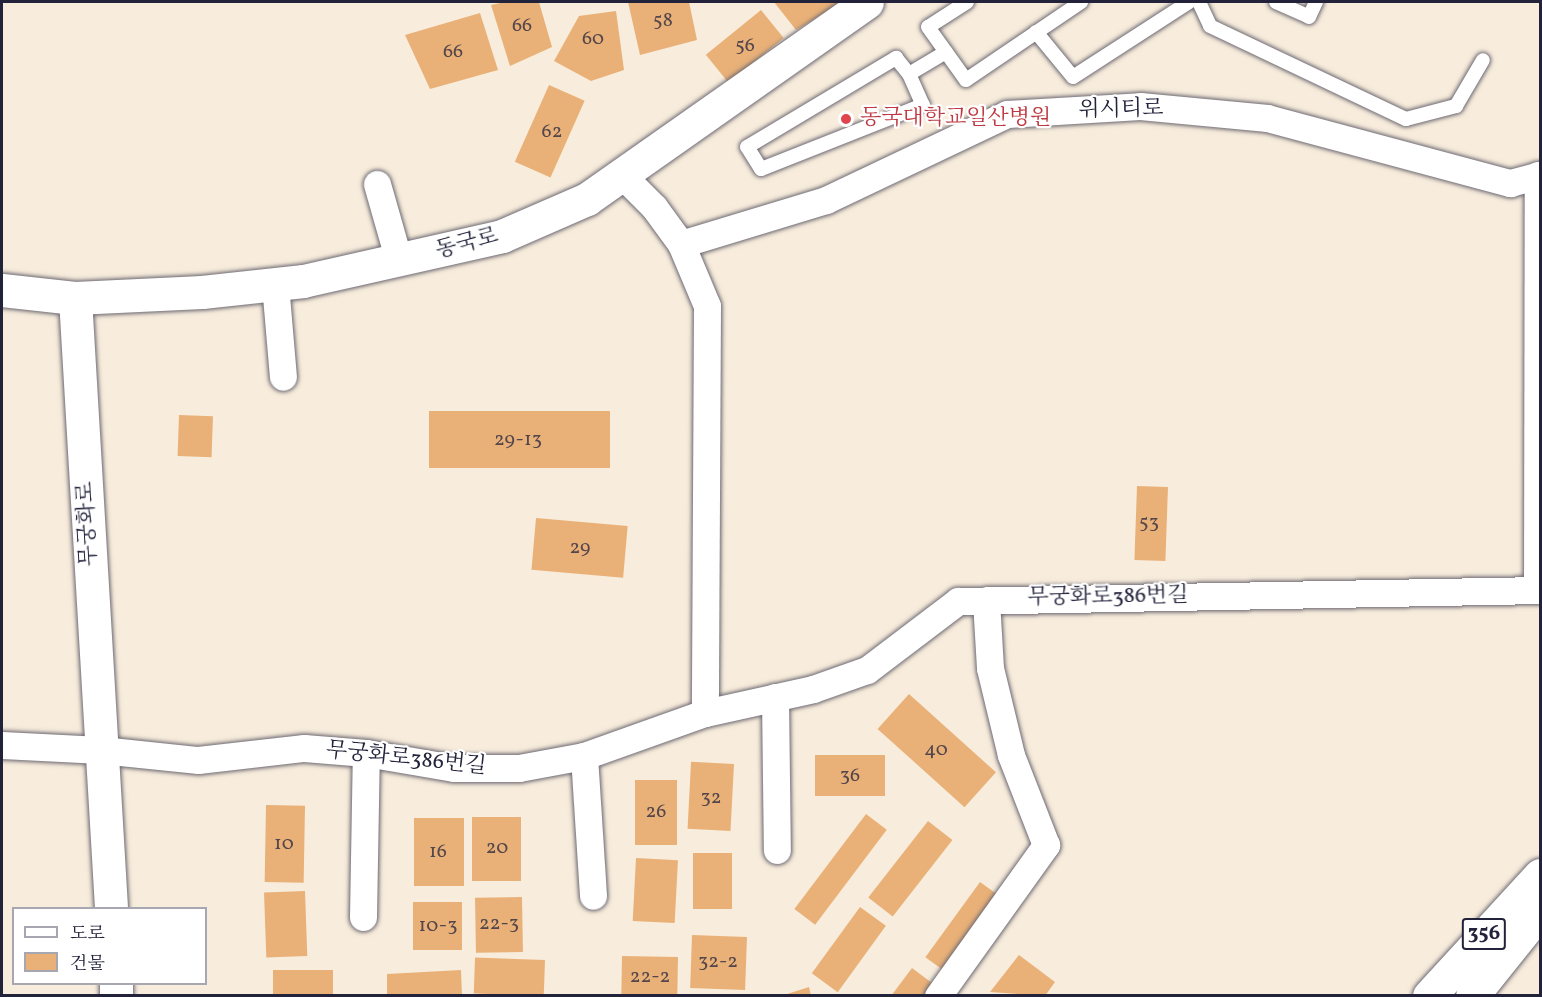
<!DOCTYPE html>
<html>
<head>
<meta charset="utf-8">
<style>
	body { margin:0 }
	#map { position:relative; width:1542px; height:997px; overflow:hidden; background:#f8eddc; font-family:Vollkorn,"Noto Serif KR",serif }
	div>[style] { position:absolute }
	.building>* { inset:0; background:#e9b178; transform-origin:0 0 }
	.roads { filter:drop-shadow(0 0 2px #6d6973) drop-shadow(0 0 2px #6d6973) }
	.lane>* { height:14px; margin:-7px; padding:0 7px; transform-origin:7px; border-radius:7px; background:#fff }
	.street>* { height:27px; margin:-13.5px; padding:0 13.5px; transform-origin:13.5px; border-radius:13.5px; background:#fff }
	.secondary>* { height:33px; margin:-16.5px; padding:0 16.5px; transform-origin:16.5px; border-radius:16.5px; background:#fff }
	.primary>* { height:33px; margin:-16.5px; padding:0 16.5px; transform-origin:16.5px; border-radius:16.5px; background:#fff }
	.dots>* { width:16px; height:16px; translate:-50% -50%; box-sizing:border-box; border:3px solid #fff; border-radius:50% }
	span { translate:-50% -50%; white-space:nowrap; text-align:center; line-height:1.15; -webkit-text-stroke:4.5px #fff; paint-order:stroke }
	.number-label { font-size:20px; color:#54464a }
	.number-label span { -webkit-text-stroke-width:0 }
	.shield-label span { padding:2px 4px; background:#fff; border:2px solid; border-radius:4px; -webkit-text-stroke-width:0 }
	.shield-label { font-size:21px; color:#22223b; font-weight:700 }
	.street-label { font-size:22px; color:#22223b }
	.health-label { font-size:22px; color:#be3a42 }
	.left { translate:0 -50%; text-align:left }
	.frame { position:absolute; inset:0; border:3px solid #22223b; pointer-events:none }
	.legend { position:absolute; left:12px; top:907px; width:195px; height:78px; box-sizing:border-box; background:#fff; border:2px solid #a7a7b1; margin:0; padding:8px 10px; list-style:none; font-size:18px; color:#22223b }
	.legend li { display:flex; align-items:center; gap:12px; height:30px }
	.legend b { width:30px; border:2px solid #a7a7b1 }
</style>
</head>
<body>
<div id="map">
	<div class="building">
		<div style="clip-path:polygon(505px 2px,539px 2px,552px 47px,510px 66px,491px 5px)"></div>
		<div style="clip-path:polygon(628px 2px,689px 2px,697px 40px,640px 55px)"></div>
		<div style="clip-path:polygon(774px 2px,843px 2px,796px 30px)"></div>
		<div style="left:761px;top:10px;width:36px;height:71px;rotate:51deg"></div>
		<div style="clip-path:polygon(616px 11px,624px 70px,591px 81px,554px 61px,579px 16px)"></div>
		<div style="clip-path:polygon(480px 13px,498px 70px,430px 89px,405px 35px)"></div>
		<div style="left:549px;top:85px;width:39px;height:84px;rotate:24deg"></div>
		<div style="left:429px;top:411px;width:181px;height:57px"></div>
		<div style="left:179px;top:415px;width:34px;height:41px;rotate:2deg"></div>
		<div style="left:1137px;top:486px;width:31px;height:74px;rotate:2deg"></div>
		<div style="left:536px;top:518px;width:92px;height:52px;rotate:5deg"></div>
		<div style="left:909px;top:694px;width:117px;height:47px;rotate:42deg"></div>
		<div style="left:815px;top:755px;width:70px;height:41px"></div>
		<div style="left:734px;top:764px;width:67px;height:43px;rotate:93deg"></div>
		<div style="left:677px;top:780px;width:65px;height:42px;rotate:90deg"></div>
		<div style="left:266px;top:805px;width:39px;height:77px;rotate:1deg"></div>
		<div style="left:866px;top:814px;width:26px;height:119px;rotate:37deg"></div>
		<div style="left:521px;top:817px;width:64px;height:49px;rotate:90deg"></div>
		<div style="left:414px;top:818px;width:50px;height:68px"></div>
		<div style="left:928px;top:821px;width:31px;height:97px;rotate:38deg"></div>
		<div style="left:693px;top:853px;width:39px;height:56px"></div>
		<div style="left:636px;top:858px;width:42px;height:63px;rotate:3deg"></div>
		<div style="left:980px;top:882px;width:24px;height:93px;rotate:36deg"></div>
		<div style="left:305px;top:891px;width:65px;height:41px;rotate:88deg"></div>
		<div style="left:522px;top:897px;width:55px;height:47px;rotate:89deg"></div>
		<div style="left:413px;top:902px;width:49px;height:48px"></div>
		<div style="left:860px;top:907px;width:32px;height:82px;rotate:36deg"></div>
		<div style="left:692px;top:935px;width:55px;height:53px;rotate:2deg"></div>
		<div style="clip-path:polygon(1019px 955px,1055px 982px,1045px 996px,990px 992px)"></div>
		<div style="left:678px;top:957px;width:39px;height:56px;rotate:91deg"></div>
		<div style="left:545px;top:960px;width:36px;height:70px;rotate:92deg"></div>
		<div style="clip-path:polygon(912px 968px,936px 986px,928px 996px,891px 996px)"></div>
		<div style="left:333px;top:970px;width:26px;height:60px;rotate:90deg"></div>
		<div style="clip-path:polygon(461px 970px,462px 996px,387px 996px,387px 974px)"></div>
		<div style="clip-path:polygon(809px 987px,811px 996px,784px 996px,784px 995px)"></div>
	</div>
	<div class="roads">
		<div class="lane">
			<div style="left:967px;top:2px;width:46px;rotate:147.3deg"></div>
			<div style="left:928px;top:27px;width:65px;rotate:54.4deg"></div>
			<div style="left:966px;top:80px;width:139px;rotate:-34.1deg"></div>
			<div style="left:1199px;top:2px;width:26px;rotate:65deg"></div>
			<div style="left:1210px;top:26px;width:217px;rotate:25.4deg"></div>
			<div style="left:1406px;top:119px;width:52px;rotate:-14.6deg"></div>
			<div style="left:1456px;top:106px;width:53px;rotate:-59.6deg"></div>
			<div style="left:1276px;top:2px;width:36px;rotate:24deg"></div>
			<div style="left:1309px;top:17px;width:17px;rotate:-65deg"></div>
			<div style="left:1036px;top:32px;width:58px;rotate:50.6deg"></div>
			<div style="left:1073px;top:77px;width:138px;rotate:-32.9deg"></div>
			<div style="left:896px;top:58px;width:21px;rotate:51deg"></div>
			<div style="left:909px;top:74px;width:34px;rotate:66deg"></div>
			<div style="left:923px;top:105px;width:174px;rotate:158.4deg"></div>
			<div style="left:761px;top:169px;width:26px;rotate:-122deg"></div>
			<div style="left:747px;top:147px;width:174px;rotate:-30.9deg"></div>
			<div style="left:909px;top:74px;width:43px;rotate:-30.7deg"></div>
		</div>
		<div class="street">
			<div style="left:621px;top:174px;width:47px;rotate:45deg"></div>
			<div style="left:654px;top:207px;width:46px;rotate:53.9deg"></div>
			<div style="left:681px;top:244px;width:67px;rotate:67.2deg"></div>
			<div style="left:707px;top:306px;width:407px;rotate:90.3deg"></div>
			<div style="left:377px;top:184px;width:80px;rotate:74.1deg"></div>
			<div style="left:681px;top:244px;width:152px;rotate:-16.9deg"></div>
			<div style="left:826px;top:200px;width:200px;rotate:-25.4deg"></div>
			<div style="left:1007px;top:114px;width:133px;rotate:-3.4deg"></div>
			<div style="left:1140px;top:106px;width:128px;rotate:5.4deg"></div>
			<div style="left:1267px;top:118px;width:252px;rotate:15deg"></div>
			<div style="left:1510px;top:183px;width:31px;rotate:-15deg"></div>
			<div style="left:275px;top:284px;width:93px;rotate:85.1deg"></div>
			<div style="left:1537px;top:590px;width:415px;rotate:-89.9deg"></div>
			<div style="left:775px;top:697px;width:153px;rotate:89.3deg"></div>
			<div style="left:2px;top:745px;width:99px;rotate:2.9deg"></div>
			<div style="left:101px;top:750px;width:98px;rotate:5.9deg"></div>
			<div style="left:198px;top:760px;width:107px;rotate:-6.5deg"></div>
			<div style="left:304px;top:748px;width:62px;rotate:4.6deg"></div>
			<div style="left:366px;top:753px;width:89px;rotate:9.7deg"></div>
			<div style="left:454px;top:768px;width:65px"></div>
			<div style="left:519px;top:768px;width:66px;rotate:-10.5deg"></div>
			<div style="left:584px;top:756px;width:128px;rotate:-19.6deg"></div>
			<div style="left:705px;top:713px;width:111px;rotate:-12.5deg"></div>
			<div style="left:813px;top:689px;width:57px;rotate:-19.4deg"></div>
			<div style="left:867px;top:670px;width:114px;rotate:-37.2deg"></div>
			<div style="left:958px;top:601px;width:582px;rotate:-1.08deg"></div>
			<div style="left:584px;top:756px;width:140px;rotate:86.3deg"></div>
			<div style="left:363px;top:917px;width:164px;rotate:-89deg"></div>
			<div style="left:938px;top:996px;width:186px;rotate:-54.4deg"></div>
			<div style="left:1046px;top:845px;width:97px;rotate:-111.3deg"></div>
			<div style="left:1011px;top:755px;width:89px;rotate:-103.6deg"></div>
			<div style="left:990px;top:668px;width:68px;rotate:-93.4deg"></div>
		</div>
		<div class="secondary">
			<div style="left:2px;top:290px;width:73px;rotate:6.3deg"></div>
			<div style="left:75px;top:298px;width:127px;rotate:-2.7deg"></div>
			<div style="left:202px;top:292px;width:102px;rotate:-6.2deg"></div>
			<div style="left:303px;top:281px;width:204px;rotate:-12.7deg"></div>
			<div style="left:502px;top:236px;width:93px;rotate:-23.5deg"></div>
			<div style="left:587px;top:199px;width:342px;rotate:-35.1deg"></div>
			<div style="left:75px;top:298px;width:611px;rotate:86.62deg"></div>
			<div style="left:116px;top:984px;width:12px;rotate:90deg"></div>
		</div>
		<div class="primary">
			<div style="left:1429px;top:996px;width:164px;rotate:-47.5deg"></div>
			<div style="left:1472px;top:996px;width:109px;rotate:-51.3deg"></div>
		</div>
	</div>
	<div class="dots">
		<div style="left:846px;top:119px;background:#e0444e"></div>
	</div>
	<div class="number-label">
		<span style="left:663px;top:21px">58</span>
		<span style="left:522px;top:26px">66</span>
		<span style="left:593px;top:39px">60</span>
		<span style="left:745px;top:46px">56</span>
		<span style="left:453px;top:52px">66</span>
		<span style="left:552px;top:132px">62</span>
		<span style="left:518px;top:440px">29-13</span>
		<span style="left:1149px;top:523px">53</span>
		<span style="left:580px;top:548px">29</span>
		<span style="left:936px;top:750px">40</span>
		<span style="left:850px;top:776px">36</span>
		<span style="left:711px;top:798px">32</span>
		<span style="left:656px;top:812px">26</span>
		<span style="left:284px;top:844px">10</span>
		<span style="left:497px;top:848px">20</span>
		<span style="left:438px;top:852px">16</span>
		<span style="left:499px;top:924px">22-3</span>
		<span style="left:438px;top:926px">10-3</span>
		<span style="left:718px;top:962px">32-2</span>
		<span style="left:650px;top:977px">22-2</span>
	</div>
	<div class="shield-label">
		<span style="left:1484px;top:934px">356</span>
	</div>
	<div class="street-label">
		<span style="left:1121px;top:110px;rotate:-1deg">위시티로</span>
		<span style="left:467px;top:244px;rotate:-15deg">동국로</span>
		<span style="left:88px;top:524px;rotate:-93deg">무궁화로</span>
		<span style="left:1108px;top:597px;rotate:-1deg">무궁화로386번길</span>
		<span style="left:406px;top:759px;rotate:6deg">무궁화로386번길</span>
	</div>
	<div class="health-label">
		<span class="left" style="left:860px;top:119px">동국대학교일산병원</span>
	</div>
	<div class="frame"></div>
	<ul class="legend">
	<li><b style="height:8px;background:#fff"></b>도로</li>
	<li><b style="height:16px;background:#e9b178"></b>건물</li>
	</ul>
</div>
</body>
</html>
